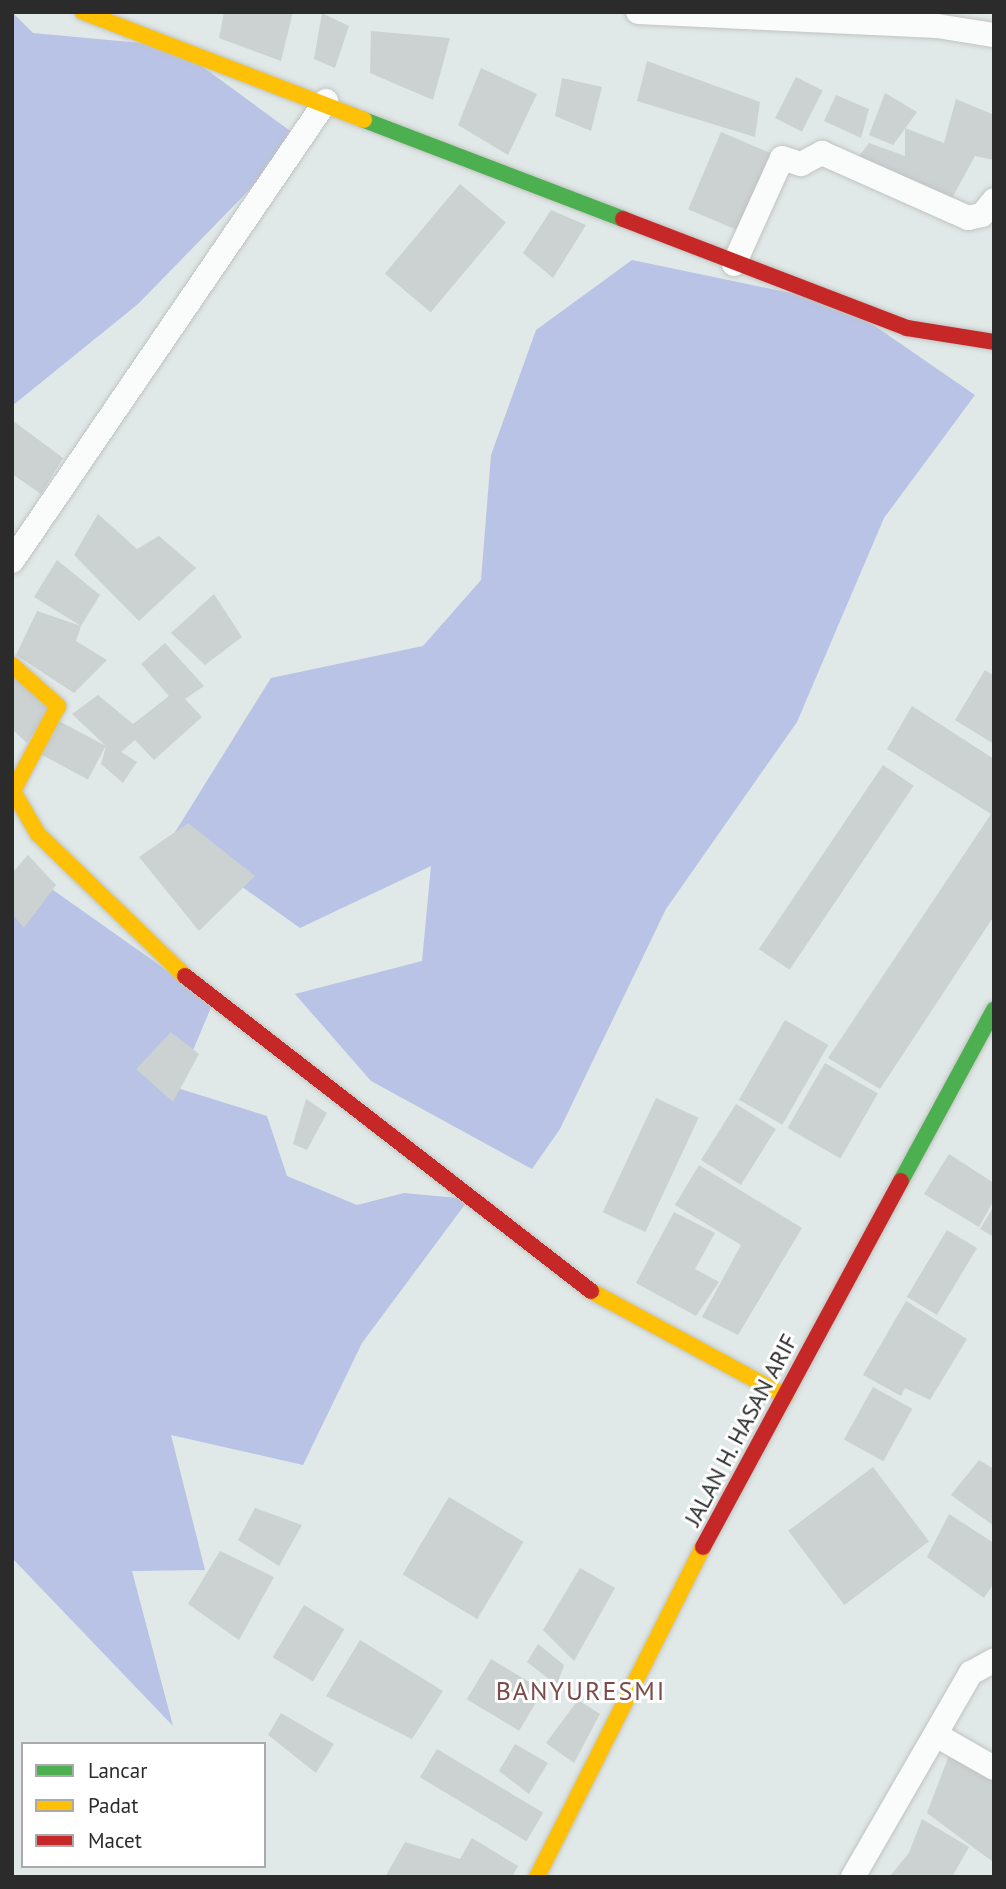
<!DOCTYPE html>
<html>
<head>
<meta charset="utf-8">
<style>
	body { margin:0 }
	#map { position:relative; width:1006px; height:1889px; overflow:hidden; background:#e0e9e7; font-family:"PT Sans",sans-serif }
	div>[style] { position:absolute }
	.green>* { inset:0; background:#b8c3e6 }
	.building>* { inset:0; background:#cbd2d1; transform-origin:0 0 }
	.roads { filter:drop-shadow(0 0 2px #c1c3c2) drop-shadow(0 0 2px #c1c3c2) }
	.street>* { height:24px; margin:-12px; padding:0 12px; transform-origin:12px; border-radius:12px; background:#fafcfb }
	.fast>* { height:16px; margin:-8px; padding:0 8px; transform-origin:8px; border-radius:8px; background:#4caf50 }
	.slow>* { height:16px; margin:-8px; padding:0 8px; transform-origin:8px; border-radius:8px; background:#ffc107 }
	.jam>* { height:16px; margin:-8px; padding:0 8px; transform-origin:8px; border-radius:8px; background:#c62828 }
	span { translate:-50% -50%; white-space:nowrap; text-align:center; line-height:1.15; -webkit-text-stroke:6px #fff; paint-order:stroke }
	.street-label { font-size:23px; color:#2b2b2b }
	.quarter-label { font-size:26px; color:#7e4949; letter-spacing:2px }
	.frame { position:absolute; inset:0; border:14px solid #2b2b2b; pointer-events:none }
	.legend { position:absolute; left:21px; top:1742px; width:245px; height:126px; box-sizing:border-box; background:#fff; border:2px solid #aaa; margin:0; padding:9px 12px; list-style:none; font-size:21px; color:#2b2b2b }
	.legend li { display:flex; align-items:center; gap:14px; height:35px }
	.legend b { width:35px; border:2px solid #aaa }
</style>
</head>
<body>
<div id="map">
	<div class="green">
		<div style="clip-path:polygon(12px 12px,33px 33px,174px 46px,300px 138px,138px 304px,12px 406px)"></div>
		<div style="clip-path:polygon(632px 260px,843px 304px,975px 395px,884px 518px,797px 722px,666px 909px,560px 1129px,532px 1169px,371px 1081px,295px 994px,422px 961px,431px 866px,300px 928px,172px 837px,271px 678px,423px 646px,481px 580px,491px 455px,536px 330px)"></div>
		<div style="clip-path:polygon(46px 885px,213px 1003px,177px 1088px,267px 1116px,287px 1176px,357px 1205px,404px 1193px,469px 1199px,362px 1343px,303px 1465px,171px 1435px,205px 1570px,132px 1571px,173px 1726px,12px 1558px,12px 896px)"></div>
	</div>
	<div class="building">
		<div style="clip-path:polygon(224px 12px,293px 12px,281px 61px,219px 38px)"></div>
		<div style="clip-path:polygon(322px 13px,349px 26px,335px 68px,314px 59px)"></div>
		<div style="clip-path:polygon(371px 31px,450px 38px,433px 100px,370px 73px)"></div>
		<div style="clip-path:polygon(647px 61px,760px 102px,755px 137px,637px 101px)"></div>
		<div style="clip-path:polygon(481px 68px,537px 94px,508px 155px,458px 125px)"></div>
		<div style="left:796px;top:77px;width:30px;height:46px;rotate:27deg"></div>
		<div style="clip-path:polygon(562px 78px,602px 87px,591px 131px,555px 116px)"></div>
		<div style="clip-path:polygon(885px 93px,917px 112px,893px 145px,869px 135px)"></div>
		<div style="clip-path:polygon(836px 95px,869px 109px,861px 138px,824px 121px)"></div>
		<div style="clip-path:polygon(956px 99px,994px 115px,994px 160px,975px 156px,951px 200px,857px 159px,869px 143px,905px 156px,905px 128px,944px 143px)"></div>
		<div style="left:721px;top:132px;width:54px;height:84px;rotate:23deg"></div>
		<div style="left:460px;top:184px;width:60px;height:117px;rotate:40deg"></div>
		<div style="clip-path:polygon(551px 210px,586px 225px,553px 278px,523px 253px)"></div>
		<div style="clip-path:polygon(12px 420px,63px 458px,41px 494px,12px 474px)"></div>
		<div style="clip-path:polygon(98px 514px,137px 549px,159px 536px,196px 568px,139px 621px,74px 555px)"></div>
		<div style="clip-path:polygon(57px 560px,100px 595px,81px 626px,34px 597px)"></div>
		<div style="clip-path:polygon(214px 594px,242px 637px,205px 665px,171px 633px)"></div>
		<div style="clip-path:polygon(37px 611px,81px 626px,76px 641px,107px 660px,74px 693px,16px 655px)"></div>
		<div style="clip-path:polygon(165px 643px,204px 686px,185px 699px,202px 717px,154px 760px,135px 740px,121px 752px,137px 762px,123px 783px,101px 764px,106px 746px,72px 714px,98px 695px,133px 724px,169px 696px,141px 664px)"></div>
		<div style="clip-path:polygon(985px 670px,994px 676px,994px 744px,955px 720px)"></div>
		<div style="clip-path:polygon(12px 673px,49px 710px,27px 743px,12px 729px)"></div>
		<div style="clip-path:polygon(912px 706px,994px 759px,994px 916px,880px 1089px,828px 1058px,991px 814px,887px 749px)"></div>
		<div style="left:59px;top:721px;width:53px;height:38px;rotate:28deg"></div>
		<div style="left:883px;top:765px;width:37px;height:222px;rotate:34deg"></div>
		<div style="clip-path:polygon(188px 823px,255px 876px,199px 931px,139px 857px)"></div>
		<div style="clip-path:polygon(28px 855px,56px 885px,24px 928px,12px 914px,12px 873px)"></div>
		<div style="left:785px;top:1020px;width:50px;height:92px;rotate:30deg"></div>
		<div style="clip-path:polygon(171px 1032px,199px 1054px,173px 1102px,136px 1069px)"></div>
		<div style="left:825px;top:1063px;width:61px;height:75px;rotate:30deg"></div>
		<div style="left:656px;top:1098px;width:47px;height:126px;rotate:25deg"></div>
		<div style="clip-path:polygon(306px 1099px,327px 1113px,307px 1150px,293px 1144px)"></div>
		<div style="left:736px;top:1104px;width:47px;height:66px;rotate:32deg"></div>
		<div style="clip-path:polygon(949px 1154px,994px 1183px,994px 1200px,979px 1227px,924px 1194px)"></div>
		<div style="clip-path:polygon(699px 1165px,802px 1228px,738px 1335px,702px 1317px,741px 1245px,675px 1205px)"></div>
		<div style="clip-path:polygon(994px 1206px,994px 1237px,980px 1229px)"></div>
		<div style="clip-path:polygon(674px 1212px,715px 1233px,695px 1269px,719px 1282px,696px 1316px,636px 1283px)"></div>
		<div style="left:947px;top:1230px;width:35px;height:78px;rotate:31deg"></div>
		<div style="clip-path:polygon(906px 1301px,967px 1339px,930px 1400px,905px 1388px,901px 1396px,863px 1375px)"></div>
		<div style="left:873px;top:1387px;width:45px;height:60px;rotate:29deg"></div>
		<div style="clip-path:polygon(979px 1460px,994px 1469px,994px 1526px,951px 1495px)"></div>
		<div style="left:873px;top:1467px;width:93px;height:106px;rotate:53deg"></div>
		<div style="left:449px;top:1497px;width:87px;height:90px;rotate:31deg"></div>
		<div style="clip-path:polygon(255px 1508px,302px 1525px,279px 1566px,238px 1540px)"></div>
		<div style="clip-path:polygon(949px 1514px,994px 1543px,994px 1583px,984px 1598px,927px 1557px)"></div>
		<div style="clip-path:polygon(220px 1551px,274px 1577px,239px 1640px,188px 1604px)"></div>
		<div style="clip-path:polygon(580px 1568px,615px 1588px,574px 1661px,543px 1630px)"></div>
		<div style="left:304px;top:1605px;width:47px;height:61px;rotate:31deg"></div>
		<div style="clip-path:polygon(360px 1640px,443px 1691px,412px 1739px,326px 1696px)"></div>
		<div style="clip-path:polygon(538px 1644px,564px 1665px,557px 1685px,527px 1662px)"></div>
		<div style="left:491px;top:1659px;width:61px;height:47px;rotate:31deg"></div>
		<div style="clip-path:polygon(578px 1700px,600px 1714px,574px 1763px,546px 1743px)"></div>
		<div style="clip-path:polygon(281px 1713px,334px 1744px,316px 1773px,268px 1735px)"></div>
		<div style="clip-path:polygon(515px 1744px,548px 1763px,529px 1794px,499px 1771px)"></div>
		<div style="left:437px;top:1749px;width:124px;height:33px;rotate:31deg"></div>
		<div style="clip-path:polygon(951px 1750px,994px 1771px,993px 1862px,927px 1813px)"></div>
		<div style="clip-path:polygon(922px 1819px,969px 1847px,952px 1877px,889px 1877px,909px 1853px)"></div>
		<div style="clip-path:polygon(472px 1838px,518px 1866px,512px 1877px,385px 1877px,405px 1842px,460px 1859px)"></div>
	</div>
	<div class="roads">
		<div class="street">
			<div style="left:638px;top:12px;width:299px;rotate:2.7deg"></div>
			<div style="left:937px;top:26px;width:58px;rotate:9deg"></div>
			<div style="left:734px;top:264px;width:116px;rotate:-65.6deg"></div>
			<div style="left:782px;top:158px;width:20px;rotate:18deg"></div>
			<div style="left:801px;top:164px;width:24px;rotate:-28deg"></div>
			<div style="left:822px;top:153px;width:160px;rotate:24deg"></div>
			<div style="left:968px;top:218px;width:14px;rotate:-12deg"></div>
			<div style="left:982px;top:215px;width:19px;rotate:-51deg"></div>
			<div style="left:12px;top:561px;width:557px;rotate:-55.68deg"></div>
			<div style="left:936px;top:1735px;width:67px;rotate:29.6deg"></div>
			<div style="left:853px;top:1877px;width:236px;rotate:-60deg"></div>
			<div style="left:971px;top:1673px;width:26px;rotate:-29deg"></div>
		</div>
		<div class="fast">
			<div style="left:364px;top:120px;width:277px;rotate:20.9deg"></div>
			<div style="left:901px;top:1181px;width:195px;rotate:-61.5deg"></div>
		</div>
		<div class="slow">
			<div style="left:83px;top:12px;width:301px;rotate:21deg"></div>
			<div style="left:12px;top:665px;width:62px;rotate:41.7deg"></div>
			<div style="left:58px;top:706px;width:96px;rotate:117.9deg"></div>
			<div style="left:13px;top:791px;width:50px;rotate:59.8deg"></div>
			<div style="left:38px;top:834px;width:204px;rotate:44deg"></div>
			<div style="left:591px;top:1291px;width:221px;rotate:28.4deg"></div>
			<div style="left:537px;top:1877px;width:369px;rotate:-63.3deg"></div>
		</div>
		<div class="jam">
			<div style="left:623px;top:219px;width:304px;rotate:21deg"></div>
			<div style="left:907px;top:328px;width:88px;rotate:9.1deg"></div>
			<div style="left:185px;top:976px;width:514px;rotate:37.81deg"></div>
			<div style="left:703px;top:1547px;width:416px;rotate:-61.6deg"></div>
		</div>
	</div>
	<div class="street-label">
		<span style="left:741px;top:1430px;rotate:-62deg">JALAN H. HASAN ARIF</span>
	</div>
	<div class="quarter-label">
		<span style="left:581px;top:1691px">BANYURESMI</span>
	</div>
	<div class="frame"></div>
	<ul class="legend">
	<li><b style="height:9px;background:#4caf50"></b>Lancar</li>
	<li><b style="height:9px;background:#ffc107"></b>Padat</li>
	<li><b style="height:9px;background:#c62828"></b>Macet</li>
	</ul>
</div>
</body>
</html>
